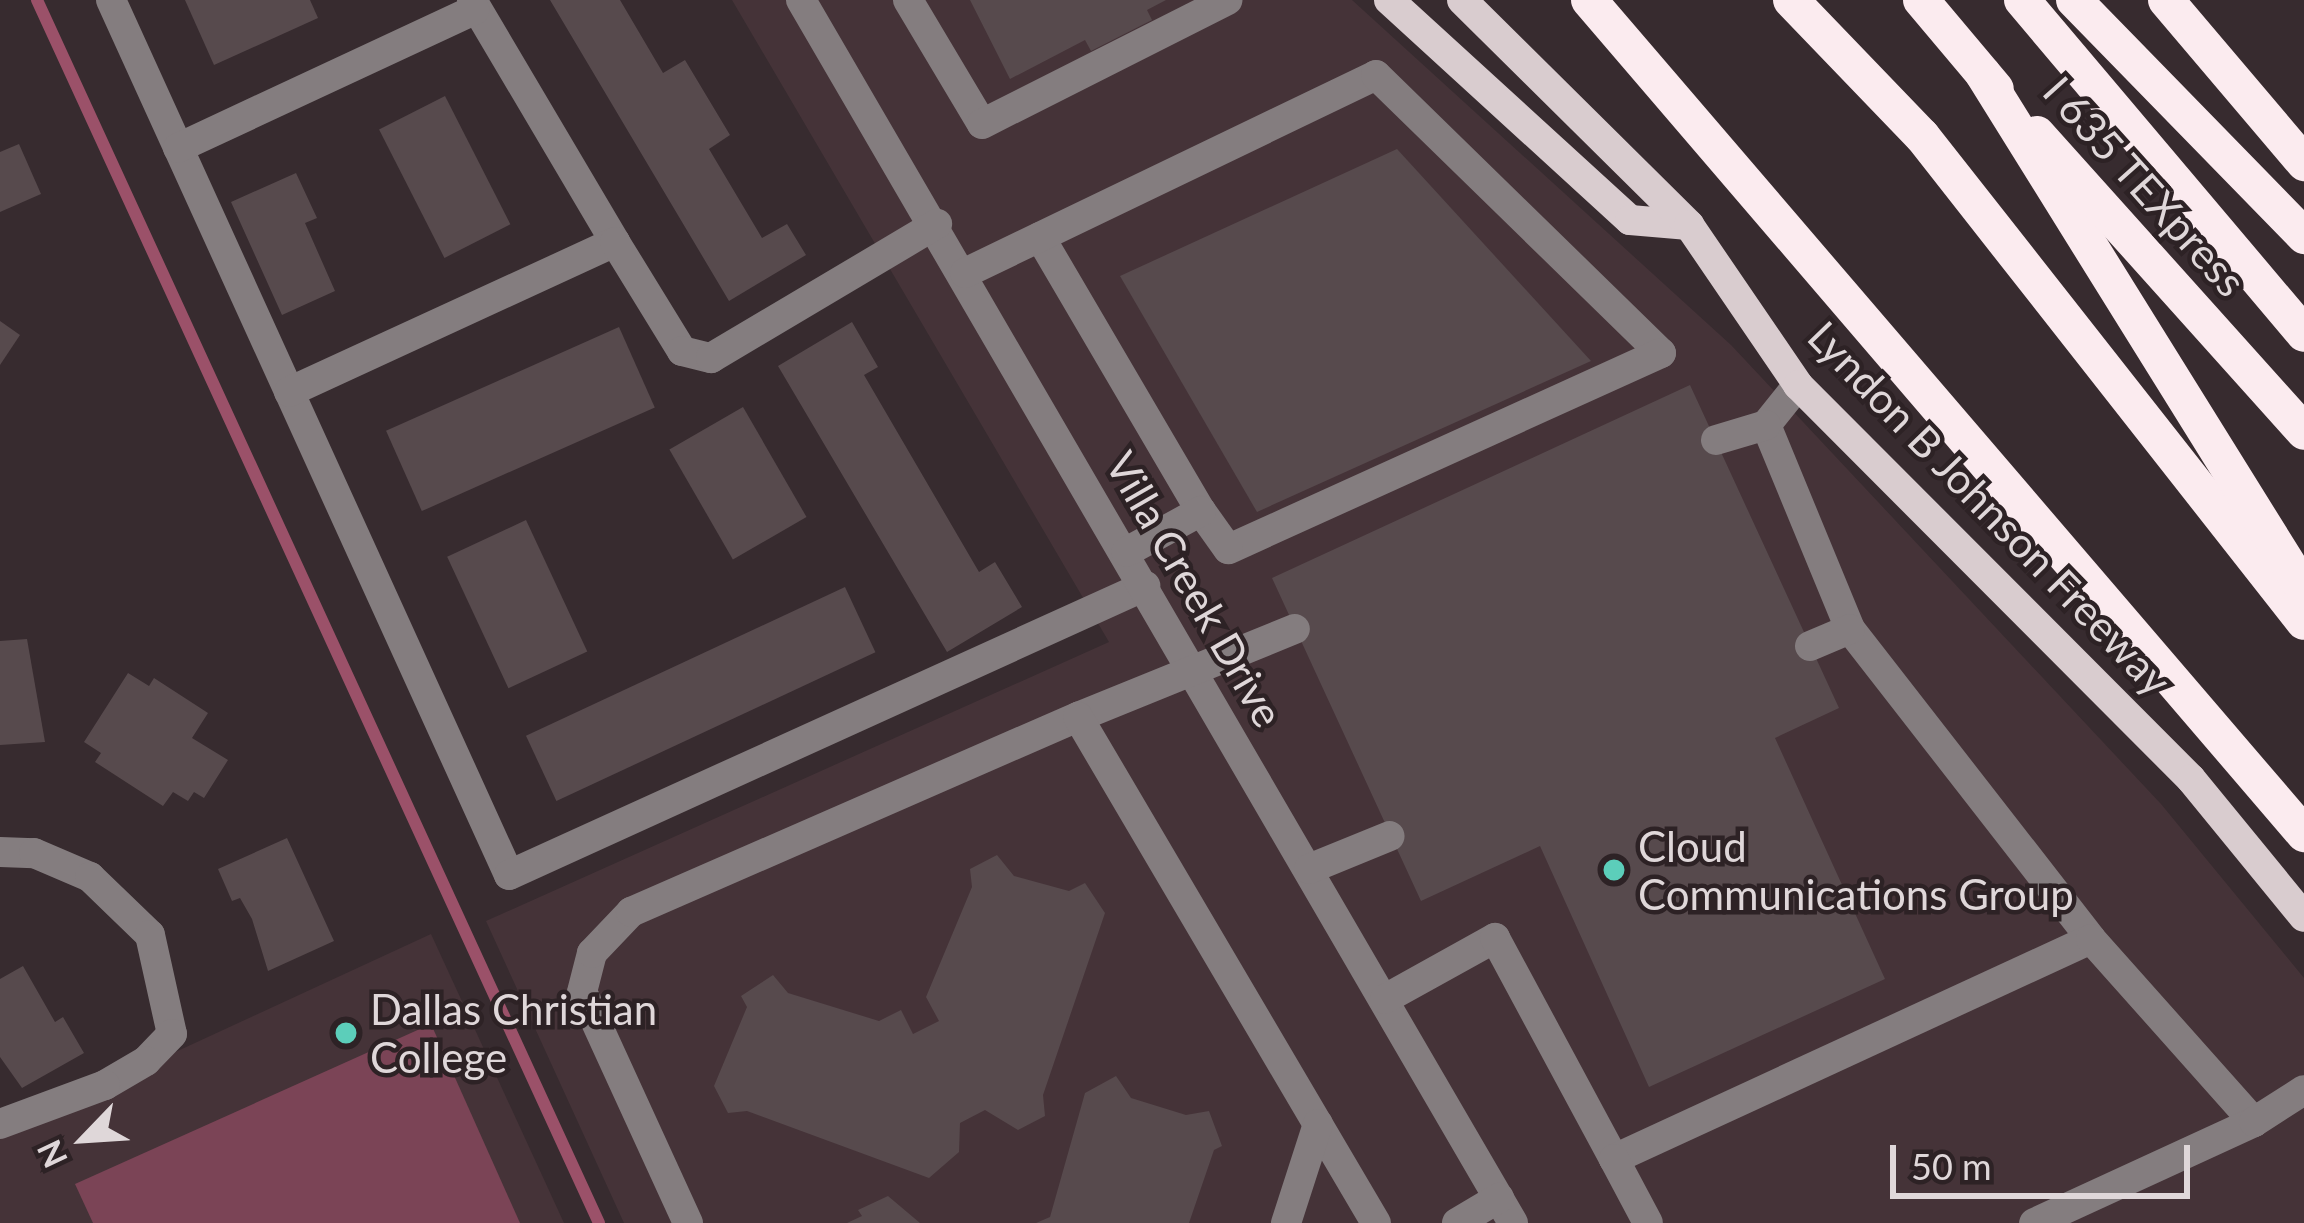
<!DOCTYPE html>
<html>
<head>
<meta charset="utf-8">
<style>
	body { margin:0 }
	#map { position:relative; width:2304px; height:1223px; overflow:hidden; background:#372b2f; font-family:Lato,sans-serif }
	div>[style] { position:absolute }
	.built>* { inset:0; background:#453338 }
	.green>* { inset:0; background:#7b4456 }
	.stream>* { height:12px; margin:-6px; padding:0 6px; transform-origin:6px; border-radius:6px; background:#9b5169 }
	.building>* { inset:0; background:#574a4d; transform-origin:0 0 }
	.minor>* { height:30px; margin:-15px; padding:0 15px; transform-origin:15px; border-radius:15px; background:#847d7f }
	.major>* { height:30px; margin:-15px; padding:0 15px; transform-origin:15px; border-radius:15px; background:#d9cccf }
	.highway>* { height:36px; margin:-18px; padding:0 18px; transform-origin:18px; border-radius:18px; background:#fbebef }
	.dots>* { width:33px; height:33px; translate:-50% -50%; box-sizing:border-box; border:6px solid #2d2225; border-radius:50% }
	span { translate:-50% -50%; white-space:nowrap; text-align:center; line-height:1.15; -webkit-text-stroke:9px #2d2225; paint-order:stroke }
	.street-label { font-size:42px; color:#dfd7d9 }
	.poi-label { font-size:42px; color:#dfd7d9 }
	.left { translate:0 -50%; text-align:left }
	.north { position:absolute; left:24px; top:1079px; width:120px; height:120px; -webkit-text-stroke:9px #2d2225; paint-order:stroke; rotate:245deg; font-size:33px; font-weight:700; line-height:48px; text-align:center; color:#dfd7d9 }
	.north::after { content:''; display:block; margin:auto; width:42px; height:54px; background:#dfd7d9; clip-path:polygon(50% 0,100% 100%,50% 72%,0 100%) }
	.scale { position:absolute; left:1890px; top:1145px; width:300px; height:54px; box-sizing:border-box; border:6px solid #dfd7d9; border-top:0; padding-left:15px; font-size:36px; line-height:42px; white-space:nowrap; color:#dfd7d9; -webkit-text-stroke:9px #2d2225; paint-order:stroke }
</style>
</head>
<body>
<div id="map">
	<div class="built">
		<div style="clip-path:polygon(732px 0,1352px 0,1731px 345px,2161px 804px,2304px 978px,2304px 1223px,624px 1223px,486px 921px,1109px 642px)"></div>
		<div style="clip-path:polygon(431px 934px,564px 1223px,0 1223px,0 1133px)"></div>
	</div>
	<div class="green">
		<div style="clip-path:polygon(431px 1024px,520px 1223px,93px 1223px,75px 1184px)"></div>
	</div>
	<div class="stream">
		<div style="left:37px;top:0;width:1346px;rotate:65.32deg"></div>
	</div>
	<div class="building">
		<div style="clip-path:polygon(185px 0,310px 0,318px 18px,214px 65px)"></div>
		<div style="clip-path:polygon(550px 0,620px 0,663px 73px,685px 60px,730px 135px,709px 149px,762px 238px,787px 224px,806px 255px,729px 301px)"></div>
		<div style="clip-path:polygon(970px 0,1166px 0,1147px 10px,1152px 20px,1091px 51px,1085px 40px,1010px 79px)"></div>
		<div style="left:445px;top:96px;width:144px;height:74px;rotate:63deg"></div>
		<div style="clip-path:polygon(19px 144px,41px 194px,0 212px,0 152px)"></div>
		<div style="clip-path:polygon(1397px 149px,1591px 361px,1257px 512px,1120px 276px)"></div>
		<div style="clip-path:polygon(296px 173px,317px 218px,305px 223px,335px 291px,282px 315px,231px 202px)"></div>
		<div style="clip-path:polygon(0 321px,20px 335px,0 365px)"></div>
		<div style="clip-path:polygon(852px 322px,878px 367px,864px 375px,979px 572px,995px 562px,1022px 607px,947px 652px,778px 366px)"></div>
		<div style="left:619px;top:327px;width:88px;height:255px;rotate:66deg"></div>
		<div style="clip-path:polygon(1690px 385px,1839px 708px,1775px 738px,1885px 979px,1649px 1087px,1540px 846px,1421px 901px,1272px 578px)"></div>
		<div style="left:743px;top:407px;width:127px;height:85px;rotate:60deg"></div>
		<div style="left:526px;top:520px;width:145px;height:87px;rotate:65deg"></div>
		<div style="left:845px;top:587px;width:72px;height:352px;rotate:65deg"></div>
		<div style="clip-path:polygon(27px 639px,45px 742px,0 745px,0 641px)"></div>
		<div style="clip-path:polygon(128px 673px,149px 686px,154px 678px,208px 713px,192px 738px,228px 760px,204px 798px,194px 792px,188px 801px,173px 792px,163px 806px,95px 762px,101px 753px,84px 742px)"></div>
		<div style="clip-path:polygon(287px 838px,334px 941px,268px 971px,252px 919px,240px 898px,232px 901px,218px 869px)"></div>
		<div style="clip-path:polygon(997px 855px,1014px 876px,1069px 891px,1085px 883px,1105px 913px,1043px 1095px,1045px 1116px,1018px 1130px,985px 1110px,960px 1123px,959px 1152px,929px 1178px,747px 1111px,728px 1113px,714px 1086px,747px 1007px,741px 996px,773px 975px,788px 993px,879px 1021px,901px 1010px,913px 1034px,939px 1021px,926px 997px,972px 887px,970px 869px)"></div>
		<div style="clip-path:polygon(23px 966px,55px 1022px,63px 1017px,84px 1053px,22px 1088px,0 1057px,0 979px)"></div>
		<div style="clip-path:polygon(1116px 1076px,1131px 1098px,1186px 1115px,1209px 1111px,1222px 1146px,1214px 1150px,1189px 1223px,1036px 1223px,1050px 1217px,1085px 1093px)"></div>
		<div style="clip-path:polygon(888px 1196px,920px 1223px,847px 1223px,862px 1216px,858px 1210px)"></div>
	</div>
	<div class="minor">
		<div style="left:111px;top:0;width:961px;rotate:65.54deg"></div>
		<div style="left:509px;top:875px;width:699px;rotate:-24.44deg"></div>
		<div style="left:472px;top:0;width:281px;rotate:59.4deg"></div>
		<div style="left:801px;top:0;width:1415px;rotate:59.79deg"></div>
		<div style="left:908px;top:0;width:144px;rotate:59.2deg"></div>
		<div style="left:982px;top:124px;width:275px;rotate:-26.8deg"></div>
		<div style="left:178px;top:148px;width:327px;rotate:-25deg"></div>
		<div style="left:1040px;top:237px;width:318px;rotate:59.6deg"></div>
		<div style="left:965px;top:273px;width:456px;rotate:-25.7deg"></div>
		<div style="left:1376px;top:75px;width:398px;rotate:44.3deg"></div>
		<div style="left:1661px;top:353px;width:475px;rotate:155.6deg"></div>
		<div style="left:1228px;top:549px;width:47px;rotate:-125.4deg"></div>
		<div style="left:1201px;top:511px;width:85px;rotate:151.3deg"></div>
		<div style="left:1798px;top:385px;width:51px;rotate:128.7deg"></div>
		<div style="left:1766px;top:425px;width:221px;rotate:67.6deg"></div>
		<div style="left:1850px;top:629px;width:393px;rotate:52.1deg"></div>
		<div style="left:289px;top:392px;width:359px;rotate:-24.7deg"></div>
		<div style="left:615px;top:242px;width:128px;rotate:58.4deg"></div>
		<div style="left:682px;top:351px;width:30px;rotate:14deg"></div>
		<div style="left:711px;top:358px;width:263px;rotate:-30.7deg"></div>
		<div style="left:1716px;top:440px;width:52px;rotate:-16.7deg"></div>
		<div style="left:1810px;top:646px;width:43px;rotate:-23deg"></div>
		<div style="left:1078px;top:717px;width:234px;rotate:-22.1deg"></div>
		<div style="left:0;top:852px;width:34px;rotate:2deg"></div>
		<div style="left:34px;top:853px;width:61px;rotate:23.2deg"></div>
		<div style="left:90px;top:877px;width:83px;rotate:44deg"></div>
		<div style="left:150px;top:935px;width:101px;rotate:77.5deg"></div>
		<div style="left:172px;top:1034px;width:37px;rotate:134deg"></div>
		<div style="left:146px;top:1061px;width:48px;rotate:149.7deg"></div>
		<div style="left:105px;top:1085px;width:112px;rotate:159.6deg"></div>
		<div style="left:1309px;top:869px;width:87px;rotate:-22.2deg"></div>
		<div style="left:1385px;top:999px;width:126px;rotate:-29deg"></div>
		<div style="left:1495px;top:938px;width:251px;rotate:61.7deg"></div>
		<div style="left:1614px;top:1159px;width:525px;rotate:-24.76deg"></div>
		<div style="left:2091px;top:939px;width:245px;rotate:48.3deg"></div>
		<div style="left:2254px;top:1122px;width:242px;rotate:155.3deg"></div>
		<div style="left:2254px;top:1122px;width:59px;rotate:-32.6deg"></div>
		<div style="left:1614px;top:1159px;width:72px;rotate:62deg"></div>
		<div style="left:688px;top:1223px;width:254px;rotate:-114.6deg"></div>
		<div style="left:582px;top:992px;width:40px;rotate:-75.6deg"></div>
		<div style="left:592px;top:953px;width:57px;rotate:-46.4deg"></div>
		<div style="left:631px;top:912px;width:488px;rotate:-23.6deg"></div>
		<div style="left:1078px;top:717px;width:587px;rotate:59.5deg"></div>
		<div style="left:1286px;top:1223px;width:104px;rotate:-72.1deg"></div>
		<div style="left:1457px;top:1223px;width:49px;rotate:-30.8deg"></div>
	</div>
	<div class="major">
		<div style="left:1389px;top:0;width:326px;rotate:42.4deg"></div>
		<div style="left:1630px;top:220px;width:59px;rotate:4.8deg"></div>
		<div style="left:1462px;top:0;width:320px;rotate:44.7deg"></div>
		<div style="left:1689px;top:225px;width:194px;rotate:55.7deg"></div>
		<div style="left:1798px;top:385px;width:556px;rotate:45.07deg"></div>
		<div style="left:2191px;top:779px;width:178px;rotate:50.7deg"></div>
	</div>
	<div class="highway">
		<div style="left:1589px;top:0;width:1099px;rotate:49.39deg"></div>
		<div style="left:1791px;top:0;width:189px;rotate:46.1deg"></div>
		<div style="left:1922px;top:136px;width:618px;rotate:51.83deg"></div>
		<div style="left:1921px;top:0;width:116px;rotate:49.9deg"></div>
		<div style="left:2022px;top:0;width:437px;rotate:49.8deg"></div>
		<div style="left:2074px;top:0;width:330px;rotate:45.7deg"></div>
		<div style="left:2166px;top:0;width:214px;rotate:49.7deg"></div>
		<div style="left:1983px;top:74px;width:608px;rotate:58.11deg"></div>
		<div style="left:2037px;top:134px;width:400px;rotate:48.1deg"></div>
	</div>
	<div class="dots">
		<div style="left:1614px;top:870px;background:#5cceba"></div>
		<div style="left:346px;top:1033px;background:#5cceba"></div>
	</div>
	<div class="street-label">
		<span style="left:2145px;top:186px;rotate:48deg">I 635 TEXpress</span>
		<span style="left:1990px;top:508px;rotate:46deg">Lyndon B Johnson Freeway</span>
		<span style="left:1195px;top:589px;rotate:60deg">Villa Creek Drive</span>
	</div>
	<div class="poi-label">
		<span class="left" style="left:1638px;top:870px">Cloud<br>Communications Group</span>
		<span class="left" style="left:370px;top:1033px">Dallas Christian<br>College</span>
	</div>
	<div class="north">N</div>
	<div class="scale">50 m</div>
</div>
</body>
</html>
